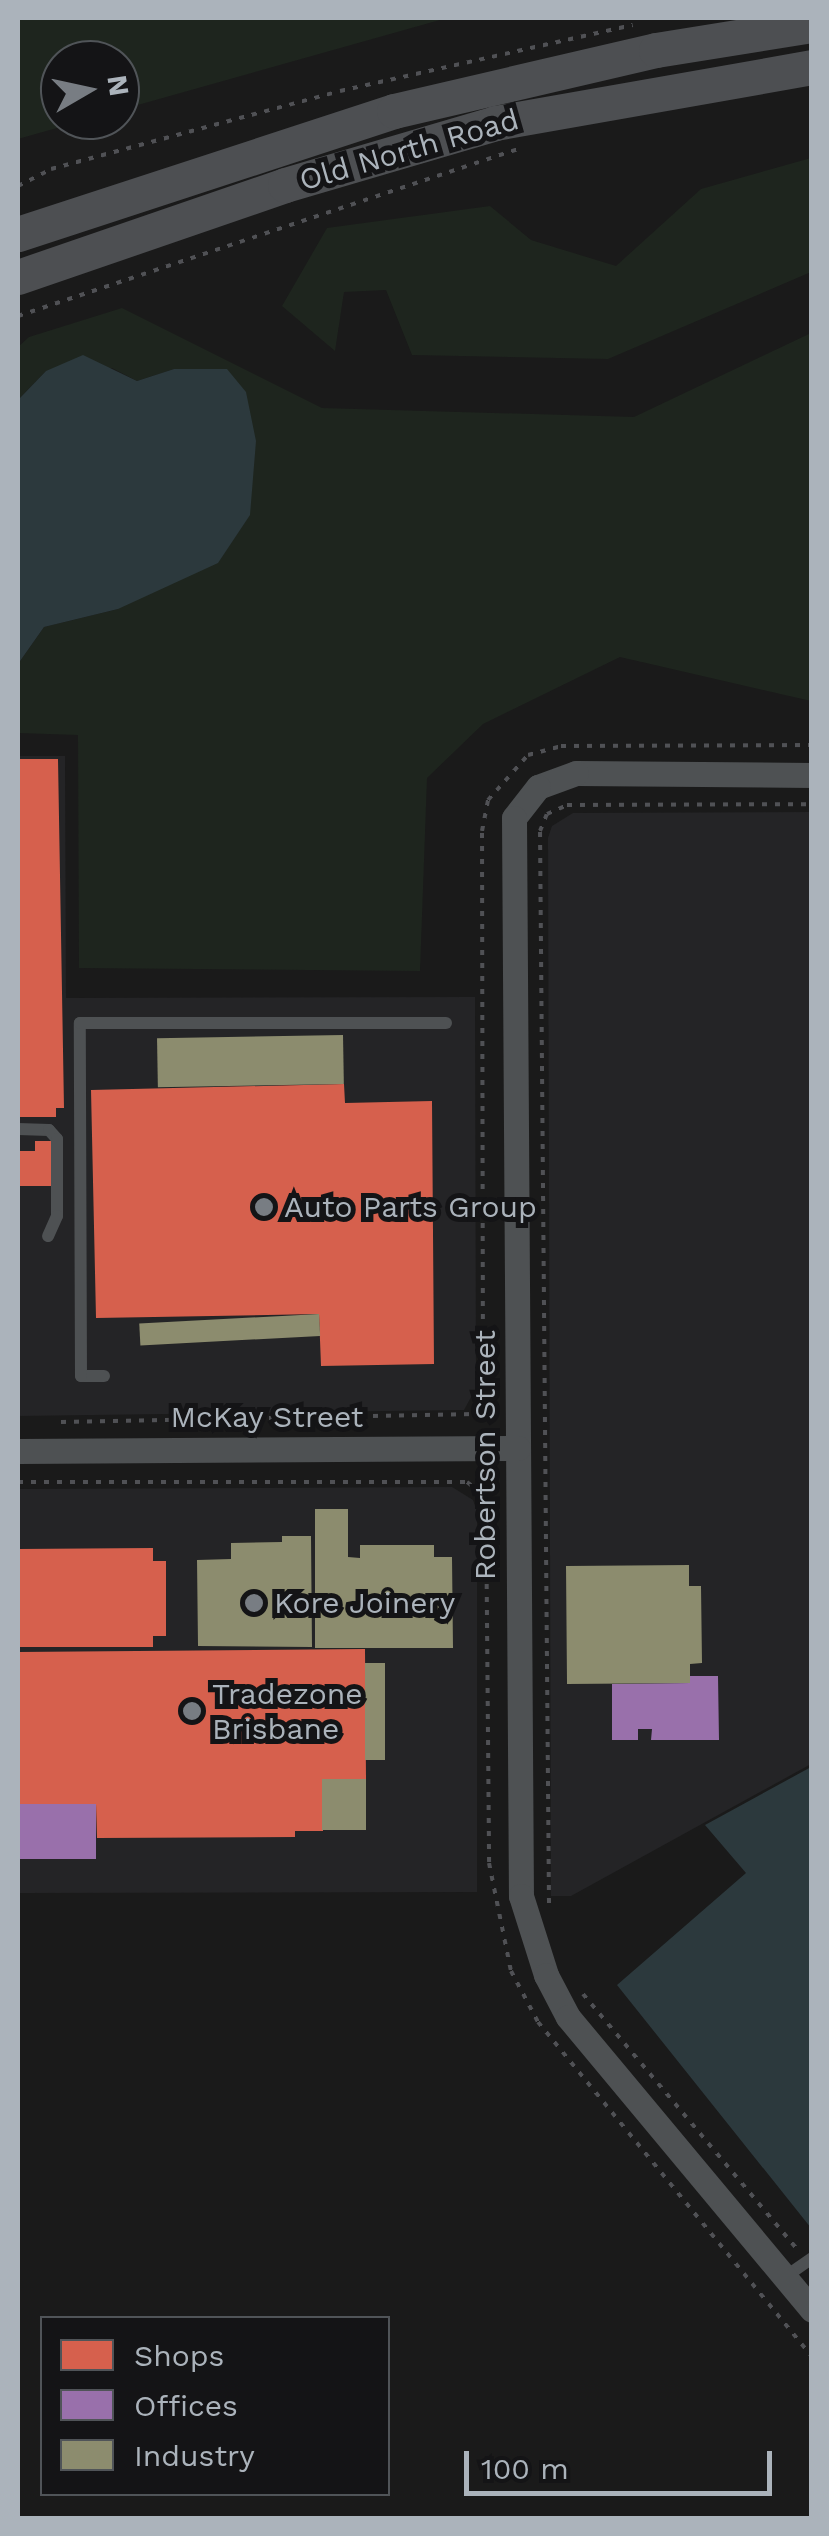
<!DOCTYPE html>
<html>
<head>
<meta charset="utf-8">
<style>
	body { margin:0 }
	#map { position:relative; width:829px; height:2536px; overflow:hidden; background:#1a1a1a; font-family:"Work Sans",sans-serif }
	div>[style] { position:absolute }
	.built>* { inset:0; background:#242426 }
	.green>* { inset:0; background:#1e251e }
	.water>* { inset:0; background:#2c393d }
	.shops>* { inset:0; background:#d6604d }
	.offices>* { inset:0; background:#9970ab; transform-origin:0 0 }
	.industry>* { inset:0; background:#8c8c6e; transform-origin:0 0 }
	.path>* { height:4px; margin-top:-2px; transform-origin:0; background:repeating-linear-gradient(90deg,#505155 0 5px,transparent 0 13px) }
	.service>* { height:12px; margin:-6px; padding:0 6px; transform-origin:6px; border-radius:6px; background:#4e5153 }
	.minor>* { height:25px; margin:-12.5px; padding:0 12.5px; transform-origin:12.5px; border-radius:12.5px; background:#4e5153 }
	.secondary>* { height:35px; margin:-17.5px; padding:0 17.5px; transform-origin:17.5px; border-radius:17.5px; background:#4d4f52 }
	.dots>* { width:28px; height:28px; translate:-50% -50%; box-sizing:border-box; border:5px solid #141416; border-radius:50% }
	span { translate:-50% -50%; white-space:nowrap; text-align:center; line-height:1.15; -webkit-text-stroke:10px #141416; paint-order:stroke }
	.street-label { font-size:30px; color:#abb3bb }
	.poi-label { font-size:30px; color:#abb3bb }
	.left { translate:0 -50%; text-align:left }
	.frame { position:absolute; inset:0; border:20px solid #abb3bb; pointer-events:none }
	.legend { position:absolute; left:40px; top:2316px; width:350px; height:180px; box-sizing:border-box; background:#141416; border:2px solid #505458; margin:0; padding:12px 18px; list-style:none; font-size:30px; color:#abb3bb }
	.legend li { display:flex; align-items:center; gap:20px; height:50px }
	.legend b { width:50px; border:2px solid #505458 }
	.north { position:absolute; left:40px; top:40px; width:100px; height:100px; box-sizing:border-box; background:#141416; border:2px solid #505458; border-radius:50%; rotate:81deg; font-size:28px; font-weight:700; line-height:40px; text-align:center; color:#abb3bb }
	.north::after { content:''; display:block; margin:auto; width:35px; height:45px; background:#787d83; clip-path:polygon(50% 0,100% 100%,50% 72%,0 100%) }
	.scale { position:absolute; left:464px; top:2451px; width:308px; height:45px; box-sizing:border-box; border:5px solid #abb3bb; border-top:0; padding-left:12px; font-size:30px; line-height:35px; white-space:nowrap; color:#abb3bb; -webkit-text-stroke:8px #141416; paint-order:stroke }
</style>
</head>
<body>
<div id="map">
	<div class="built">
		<div style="clip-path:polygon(18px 756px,65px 756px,66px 998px,475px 997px,476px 1388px,464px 1410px,18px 1416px)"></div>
		<div style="clip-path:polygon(811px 812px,811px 1764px,571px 1896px,551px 1896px,548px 838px,552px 826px,573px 813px)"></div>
		<div style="clip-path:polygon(452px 1487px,473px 1500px,477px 1512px,477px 1892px,18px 1893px,18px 1489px)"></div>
	</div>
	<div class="green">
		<div style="clip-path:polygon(18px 18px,447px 18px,120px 110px,120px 60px,60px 60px,60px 120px,85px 120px,18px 139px)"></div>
		<div style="clip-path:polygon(811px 158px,811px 272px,608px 359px,412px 355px,386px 290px,344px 292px,335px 351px,282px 306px,327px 228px,490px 206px,531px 240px,616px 266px,701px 189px)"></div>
		<div style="clip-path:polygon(122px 308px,322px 408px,634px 417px,811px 333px,811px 701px,620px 657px,483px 724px,427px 778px,420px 971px,79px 968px,78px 735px,18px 733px,18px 664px,44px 627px,118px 609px,174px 369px,137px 381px,112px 368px,46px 371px,18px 400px,18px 347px,29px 337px)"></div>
	</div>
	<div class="water">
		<div style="clip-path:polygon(83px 355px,137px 381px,174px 369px,227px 369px,246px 392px,256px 441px,250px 515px,218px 563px,118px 609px,44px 627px,18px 664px,18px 400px,46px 371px)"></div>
		<div style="clip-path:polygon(811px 1767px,811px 2228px,617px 1985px,746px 1873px,705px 1825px)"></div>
	</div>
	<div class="shops">
		<div style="clip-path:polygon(18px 759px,58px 759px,64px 1108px,56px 1108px,56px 1117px,18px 1117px)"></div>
		<div style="clip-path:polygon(344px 1084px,345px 1103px,432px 1101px,434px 1364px,321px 1366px,319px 1314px,96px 1318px,91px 1090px)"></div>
		<div style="clip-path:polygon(35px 1141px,51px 1141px,51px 1186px,18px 1186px,18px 1151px,35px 1151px)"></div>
		<div style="clip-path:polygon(153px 1548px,153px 1561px,166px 1561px,166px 1636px,153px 1636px,153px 1647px,18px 1647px,18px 1549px)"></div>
		<div style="clip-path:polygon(365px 1649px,366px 1779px,322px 1780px,323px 1831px,295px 1831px,295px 1837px,97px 1838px,96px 1804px,18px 1804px,18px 1652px)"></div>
	</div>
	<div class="offices">
		<div style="clip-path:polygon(690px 1676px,718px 1676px,719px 1740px,651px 1740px,652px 1729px,638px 1729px,638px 1740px,612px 1740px,612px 1684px,690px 1683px)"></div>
		<div style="left:18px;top:1804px;width:78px;height:55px"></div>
	</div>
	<div class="industry">
		<div style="left:343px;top:1035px;width:49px;height:186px;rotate:89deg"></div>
		<div style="left:319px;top:1314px;width:22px;height:180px;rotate:87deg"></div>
		<div style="clip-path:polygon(315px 1509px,348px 1509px,348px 1557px,360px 1558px,360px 1545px,434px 1545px,434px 1557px,452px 1557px,453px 1648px,315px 1648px)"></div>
		<div style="clip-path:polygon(282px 1536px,311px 1536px,312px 1647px,198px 1646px,197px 1560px,231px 1559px,231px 1543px,282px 1542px)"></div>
		<div style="clip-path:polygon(689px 1565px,689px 1586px,701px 1586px,702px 1663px,690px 1664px,690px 1683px,567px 1684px,566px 1566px)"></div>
		<div style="left:365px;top:1663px;width:20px;height:97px"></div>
		<div style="left:366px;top:1779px;width:51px;height:44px;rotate:90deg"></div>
	</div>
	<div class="path">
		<div style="left:18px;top:186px;width:37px;rotate:-27deg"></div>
		<div style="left:51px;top:169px;width:299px;rotate:-15.1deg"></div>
		<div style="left:340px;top:91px;width:300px;rotate:-12.7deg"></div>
		<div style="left:18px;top:316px;width:527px;rotate:-18.47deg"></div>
		<div style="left:61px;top:1422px;width:415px;rotate:-1.1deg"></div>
		<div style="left:476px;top:1414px;width:18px;rotate:-68deg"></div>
		<div style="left:483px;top:1397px;width:566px;rotate:-90.1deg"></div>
		<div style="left:482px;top:831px;width:32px;rotate:-79deg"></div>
		<div style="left:488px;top:800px;width:60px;rotate:-48.4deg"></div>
		<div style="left:528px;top:755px;width:34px;rotate:-15deg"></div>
		<div style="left:561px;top:746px;width:251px;rotate:-0.2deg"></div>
		<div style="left:18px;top:1482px;width:449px"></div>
		<div style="left:467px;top:1482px;width:16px;rotate:38deg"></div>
		<div style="left:480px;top:1492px;width:15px;rotate:67deg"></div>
		<div style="left:486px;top:1506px;width:357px;rotate:89.5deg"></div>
		<div style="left:489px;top:1863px;width:110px;rotate:78.5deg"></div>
		<div style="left:511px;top:1971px;width:58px;rotate:62.1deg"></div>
		<div style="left:538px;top:2022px;width:433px;rotate:50.7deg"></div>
		<div style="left:549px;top:1903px;width:1072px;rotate:-90.48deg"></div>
		<div style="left:540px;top:831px;width:18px;rotate:-68deg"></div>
		<div style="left:547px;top:814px;width:22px;rotate:-24deg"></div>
		<div style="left:567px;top:805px;width:245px;rotate:-0.2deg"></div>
		<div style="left:583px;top:1994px;width:336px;rotate:50deg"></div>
	</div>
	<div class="service">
		<div style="left:18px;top:1129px;width:31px;rotate:2deg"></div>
		<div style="left:49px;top:1130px;width:12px;rotate:48deg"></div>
		<div style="left:57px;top:1139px;width:77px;rotate:90deg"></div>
		<div style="left:57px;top:1216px;width:22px;rotate:114deg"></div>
		<div style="left:104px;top:1376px;width:23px;rotate:180deg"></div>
		<div style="left:81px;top:1376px;width:353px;rotate:-90.2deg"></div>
		<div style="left:80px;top:1023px;width:366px"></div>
		<div style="left:785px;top:2277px;width:33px;rotate:-35deg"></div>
	</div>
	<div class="minor">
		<div style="left:812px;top:775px;width:236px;rotate:-179.5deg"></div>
		<div style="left:576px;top:773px;width:40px;rotate:159.8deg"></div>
		<div style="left:538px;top:787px;width:39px;rotate:128deg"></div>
		<div style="left:514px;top:818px;width:1078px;rotate:89.63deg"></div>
		<div style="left:521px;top:1896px;width:83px;rotate:72.4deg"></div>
		<div style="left:546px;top:1975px;width:47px;rotate:62.4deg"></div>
		<div style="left:568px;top:2017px;width:381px;rotate:50.2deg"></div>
		<div style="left:18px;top:1451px;width:500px;rotate:-0.34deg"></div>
	</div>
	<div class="secondary">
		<div style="left:18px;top:234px;width:396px;rotate:-18.1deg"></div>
		<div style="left:394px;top:111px;width:269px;rotate:-13.1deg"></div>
		<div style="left:656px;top:50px;width:158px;rotate:-9.1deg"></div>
		<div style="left:18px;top:277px;width:282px;rotate:-19deg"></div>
		<div style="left:285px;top:185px;width:219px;rotate:-16.4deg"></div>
		<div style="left:495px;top:123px;width:322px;rotate:-10deg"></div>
	</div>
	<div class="dots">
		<div style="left:264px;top:1207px;background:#787d83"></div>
		<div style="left:254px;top:1603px;background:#787d83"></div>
		<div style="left:192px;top:1711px;background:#787d83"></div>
	</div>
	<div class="street-label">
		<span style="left:409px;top:150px;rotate:-16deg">Old North Road</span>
		<span style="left:267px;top:1417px">McKay Street</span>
		<span style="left:485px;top:1455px;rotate:-90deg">Robertson Street</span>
	</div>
	<div class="poi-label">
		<span class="left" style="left:284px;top:1207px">Auto Parts Group</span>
		<span class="left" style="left:274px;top:1603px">Kore Joinery</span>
		<span class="left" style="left:212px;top:1711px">Tradezone<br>Brisbane</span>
	</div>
	<div class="frame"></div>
	<ul class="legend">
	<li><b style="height:28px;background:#d6604d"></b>Shops</li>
	<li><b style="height:28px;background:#9970ab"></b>Offices</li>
	<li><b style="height:28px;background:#8c8c6e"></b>Industry</li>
	</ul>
	<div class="north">N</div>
	<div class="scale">100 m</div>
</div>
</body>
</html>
